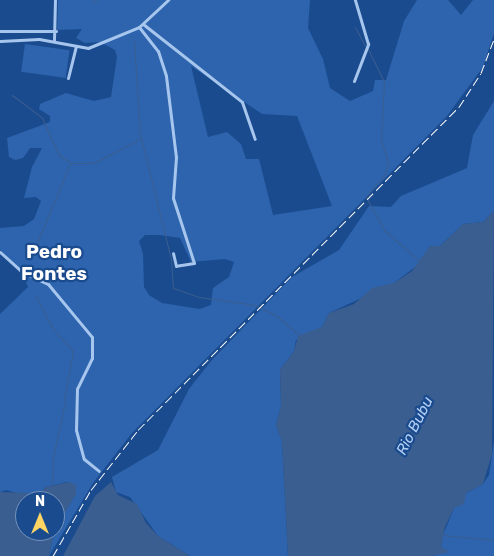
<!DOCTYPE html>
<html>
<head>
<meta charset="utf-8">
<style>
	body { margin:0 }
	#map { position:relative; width:494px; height:556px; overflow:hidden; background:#1a4b8e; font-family:Rubik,sans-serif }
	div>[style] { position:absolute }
	.green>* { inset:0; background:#2d64ad; transform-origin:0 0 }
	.water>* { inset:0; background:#3b5e90 }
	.stream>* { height:1px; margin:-0.5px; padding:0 0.5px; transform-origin:0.5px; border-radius:0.5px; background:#3b5e90 }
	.minor>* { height:3px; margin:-1.5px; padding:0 1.5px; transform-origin:1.5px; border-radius:1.5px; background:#a7c6ee }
	.rail>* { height:1px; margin-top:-0.5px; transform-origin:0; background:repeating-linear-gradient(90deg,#fff 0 9px,transparent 0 13px) }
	span { translate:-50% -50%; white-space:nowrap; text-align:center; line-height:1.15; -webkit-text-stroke:4.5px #1a4b8e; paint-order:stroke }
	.water-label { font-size:15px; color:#b3d0f5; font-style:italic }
	.district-label { font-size:19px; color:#fff; font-weight:700 }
	.north { position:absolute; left:15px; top:491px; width:50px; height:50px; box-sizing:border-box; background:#1a4b8e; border:1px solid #7693bb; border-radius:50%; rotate:0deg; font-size:14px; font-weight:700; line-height:20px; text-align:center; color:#fff }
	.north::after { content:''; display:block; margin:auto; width:18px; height:22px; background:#ffd564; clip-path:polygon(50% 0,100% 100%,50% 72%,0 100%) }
</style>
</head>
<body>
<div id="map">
	<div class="green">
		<div style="clip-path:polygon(evenodd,58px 0,310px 0,308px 28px,323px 59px,330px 88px,350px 101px,373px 91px,375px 80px,386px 80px,404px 21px,417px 0,448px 0,461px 15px,473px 0,494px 0,494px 33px,483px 67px,447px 116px,132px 433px,93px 483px,49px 556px,55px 527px,76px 494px,73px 489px,67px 482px,46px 487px,35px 498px,6px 490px,0 492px,0 314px,28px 287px,22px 273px,0 250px,0 228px,24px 226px,34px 219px,41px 201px,36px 197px,24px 198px,32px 167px,42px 148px,30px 148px,23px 158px,15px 160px,9px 157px,7px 138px,50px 122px,50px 116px,39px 109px,40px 104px,66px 93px,94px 101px,111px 97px,117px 57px,115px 50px,100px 42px,85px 43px,76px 38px,82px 29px,57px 30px,58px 0,191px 66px,262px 114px,297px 116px,332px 206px,273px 215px,259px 159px,246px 159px,241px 144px,227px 132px,208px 137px,191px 66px,58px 0,160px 235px,180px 238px,191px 262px,225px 259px,234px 262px,229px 277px,213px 288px,211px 305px,200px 309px,162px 303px,149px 295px,144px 287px,143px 254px,139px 241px,145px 235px,160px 235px)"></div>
		<div style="left:25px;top:44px;width:45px;height:28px;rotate:8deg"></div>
		<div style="clip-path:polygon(494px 101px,494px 211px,483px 222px,463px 224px,440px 246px,430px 246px,419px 264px,394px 283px,329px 313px,322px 327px,296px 340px,294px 351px,280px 370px,281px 406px,276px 425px,282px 442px,288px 556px,190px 556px,158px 536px,130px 497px,116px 492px,112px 477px,158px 450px,189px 389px,211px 361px,292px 277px,339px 250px,369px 206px,391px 207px,401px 196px,467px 168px,473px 135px)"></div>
		<div style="clip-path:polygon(494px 441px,494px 556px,432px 556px,446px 551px,441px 547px,443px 535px,454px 508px,466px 493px,483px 484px,489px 475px)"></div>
	</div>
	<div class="water">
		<div style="clip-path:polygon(494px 211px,492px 454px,483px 484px,466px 493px,464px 504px,454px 508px,445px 527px,441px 547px,449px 552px,432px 556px,288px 556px,282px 442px,276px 425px,281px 406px,280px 370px,294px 351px,298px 336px,322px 327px,329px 313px,354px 304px,372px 288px,394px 283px,412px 271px,430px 246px,440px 246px,463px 224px,483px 222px)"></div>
		<div style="clip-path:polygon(69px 482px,76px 485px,76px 494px,55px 529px,55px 501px,25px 501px,25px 531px,54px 531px,49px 556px,0 556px,0 492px,31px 493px,35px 498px,46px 487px)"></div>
		<div style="clip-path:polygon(111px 482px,118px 495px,137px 504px,146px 523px,158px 536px,190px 556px,63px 556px,95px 496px)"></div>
	</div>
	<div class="stream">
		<div style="left:93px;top:2px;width:4px;rotate:-27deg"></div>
		<div style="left:355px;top:27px;width:21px;rotate:62deg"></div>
		<div style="left:134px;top:41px;width:93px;rotate:86.3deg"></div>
		<div style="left:140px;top:134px;width:129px;rotate:76.1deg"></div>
		<div style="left:171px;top:259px;width:29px;rotate:86deg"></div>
		<div style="left:173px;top:288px;width:28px;rotate:19deg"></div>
		<div style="left:199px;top:297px;width:57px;rotate:8.1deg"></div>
		<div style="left:255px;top:305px;width:25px;rotate:27deg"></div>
		<div style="left:277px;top:316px;width:30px;rotate:41deg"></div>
		<div style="left:368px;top:49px;width:37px;rotate:64deg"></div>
		<div style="left:384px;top:82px;width:58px;rotate:93deg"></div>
		<div style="left:381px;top:140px;width:23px;rotate:72deg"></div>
		<div style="left:388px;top:162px;width:12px;rotate:104deg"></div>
		<div style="left:385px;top:174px;width:30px;rotate:130deg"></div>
		<div style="left:366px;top:197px;width:38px;rotate:61deg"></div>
		<div style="left:384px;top:230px;width:50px;rotate:41deg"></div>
		<div style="left:12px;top:95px;width:38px;rotate:37deg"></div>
		<div style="left:42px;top:118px;width:41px;rotate:65.3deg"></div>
		<div style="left:59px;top:155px;width:14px;rotate:34deg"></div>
		<div style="left:71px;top:163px;width:23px"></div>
		<div style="left:94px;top:163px;width:52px;rotate:-27.6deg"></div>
		<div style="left:33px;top:252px;width:95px;rotate:-67.2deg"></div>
		<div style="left:36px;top:296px;width:34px;rotate:63deg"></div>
		<div style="left:51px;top:326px;width:33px;rotate:49deg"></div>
		<div style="left:73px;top:351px;width:50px;rotate:100.4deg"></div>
		<div style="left:52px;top:487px;width:30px;rotate:-88deg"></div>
		<div style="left:53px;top:457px;width:56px;rotate:-77.7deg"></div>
		<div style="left:443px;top:535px;width:51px;rotate:5.6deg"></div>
	</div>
	<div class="minor">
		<div style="left:143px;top:24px;width:126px;rotate:38.2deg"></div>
		<div style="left:242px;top:102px;width:39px;rotate:71deg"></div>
		<div style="left:139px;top:27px;width:31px;rotate:52deg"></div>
		<div style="left:158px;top:51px;width:26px;rotate:72deg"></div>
		<div style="left:166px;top:76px;width:82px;rotate:83deg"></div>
		<div style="left:176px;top:157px;width:41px;rotate:94.2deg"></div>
		<div style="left:173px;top:198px;width:68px;rotate:72.1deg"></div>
		<div style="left:194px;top:263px;width:18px;rotate:171deg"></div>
		<div style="left:176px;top:266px;width:13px;rotate:-103deg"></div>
		<div style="left:0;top:31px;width:56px"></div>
		<div style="left:54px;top:40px;width:40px;rotate:-88.6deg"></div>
		<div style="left:0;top:41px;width:39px;rotate:-3deg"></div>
		<div style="left:39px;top:39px;width:50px;rotate:10.4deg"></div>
		<div style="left:88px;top:48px;width:55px;rotate:-22.4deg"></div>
		<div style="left:139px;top:27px;width:40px;rotate:-43deg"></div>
		<div style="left:68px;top:78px;width:33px;rotate:-76deg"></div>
		<div style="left:354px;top:81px;width:40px;rotate:-69deg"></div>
		<div style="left:368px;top:44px;width:46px;rotate:-106.5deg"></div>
		<div style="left:0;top:252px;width:30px;rotate:42deg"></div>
		<div style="left:22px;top:272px;width:29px;rotate:25deg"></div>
		<div style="left:48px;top:284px;width:69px;rotate:50.3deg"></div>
		<div style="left:92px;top:337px;width:21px;rotate:90deg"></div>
		<div style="left:92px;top:358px;width:34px;rotate:116deg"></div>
		<div style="left:77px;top:389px;width:41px;rotate:91.4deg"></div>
		<div style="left:76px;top:430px;width:30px;rotate:75deg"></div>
		<div style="left:84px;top:459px;width:19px;rotate:39deg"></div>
	</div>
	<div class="rail">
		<div style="left:53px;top:556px;width:76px;rotate:-60.1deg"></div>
		<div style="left:91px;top:490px;width:76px;rotate:-51.9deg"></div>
		<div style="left:138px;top:430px;width:455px;rotate:-45.2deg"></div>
		<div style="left:459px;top:107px;width:40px;rotate:-57.1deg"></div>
		<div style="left:481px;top:73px;width:36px;rotate:-69deg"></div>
	</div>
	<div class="water-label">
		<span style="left:415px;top:426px;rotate:-63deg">Rio Bubu</span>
	</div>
	<div class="district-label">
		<span style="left:54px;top:263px">Pedro<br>Fontes</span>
	</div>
	<div class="north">N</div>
</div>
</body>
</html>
